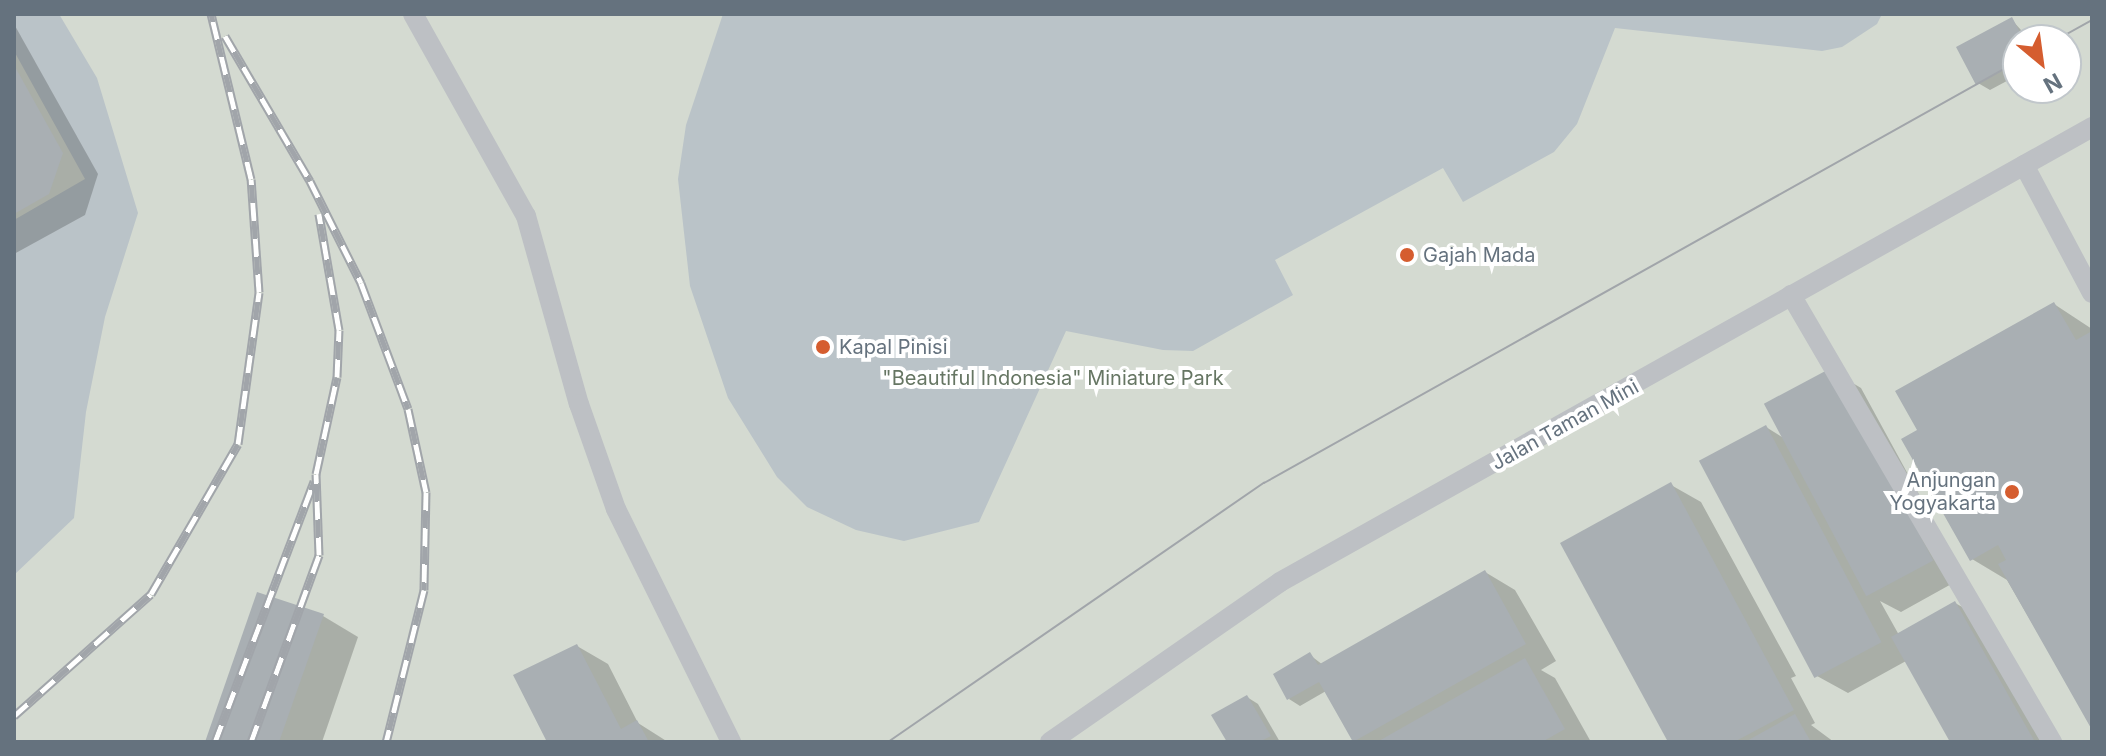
<!DOCTYPE html>
<html>
<head>
<meta charset="utf-8">
<style>
	body { margin:0 }
	#map { position:relative; width:2106px; height:756px; overflow:hidden; background:#f3f3f0; font-family:Inter,sans-serif }
	div>[style] { position:absolute }
	.green>* { inset:0; background:#d4dad1 }
	.water>* { inset:0; background:#bac3c8 }
	.shadow>* { inset:0; background:#0003 }
	.building>* { inset:0; background:#a9afb3; transform-origin:0 0 }
	.service>* { height:20px; margin:-10px; padding:0 10px; transform-origin:10px; border-radius:10px; background:#bdc0c4 }
	.tram>* { height:2px; margin:-1px; padding:0 1px; transform-origin:1px; border-radius:1px; background:#a1a5aa }
	.rail>* { height:9px; margin-top:-4.5px; transform-origin:0; background:repeating-linear-gradient(90deg,#fff 0 18px,#a1a5aa 0 36px); box-sizing:border-box; border-block:2px solid #a1a5aa }
	.dots>* { width:22px; height:22px; translate:-50% -50%; box-sizing:border-box; border:4px solid #fff; border-radius:50% }
	span { translate:-50% -50%; white-space:nowrap; text-align:center; line-height:1.15; -webkit-text-stroke:8px #fff; paint-order:stroke }
	.poi-label { font-size:20px; color:#65727e }
	.left { translate:0 -50%; text-align:left }
	.right { translate:-100% -50%; text-align:right }
	.park-label { font-size:20px; color:#667663 }
	.street-label { font-size:20px; color:#65727e }
	.frame { position:absolute; inset:0; border:16px solid #65727e; pointer-events:none }
	.north { position:absolute; left:2002px; top:24px; width:80px; height:80px; box-sizing:border-box; background:#fff; border:2px solid #c1c7cb; border-radius:50%; rotate:151deg; font-size:22px; font-weight:700; line-height:32px; text-align:center; color:#65727e }
	.north::after { content:''; display:block; margin:auto; width:28px; height:36px; background:#d55d2f; clip-path:polygon(50% 0,100% 100%,50% 72%,0 100%) }
</style>
</head>
<body>
<div id="map">
	<div class="green">
		<div style="clip-path:polygon(evenodd,14px 14px,2092px 14px,2092px 742px,14px 742px,14px 14px,2018px 40px,2066px 40px,2066px 88px,2018px 88px,2018px 40px)"></div>
	</div>
	<div class="water">
		<div style="clip-path:polygon(14px 14px,59px 14px,97px 78px,138px 213px,105px 317px,86px 412px,74px 518px,14px 575px,14px 220px,85px 179px,14px 51px)"></div>
		<div style="clip-path:polygon(723px 14px,1882px 14px,1877px 24px,1842px 47px,1822px 51px,1615px 28px,1577px 124px,1554px 152px,1463px 202px,1443px 168px,1275px 260px,1293px 295px,1193px 351px,1163px 350px,1066px 331px,979px 522px,904px 541px,856px 530px,807px 507px,777px 477px,728px 398px,690px 286px,678px 179px,686px 125px)"></div>
	</div>
	<div class="shadow">
		<div style="clip-path:polygon(2012px 20px,2030px 40px,2018px 40px,2018px 75px,1990px 90px,1978px 83px)"></div>
		<div style="clip-path:polygon(14px 24px,98px 174px,85px 215px,14px 254px)"></div>
		<div style="clip-path:polygon(2054px 304px,2092px 329px,2092px 726px,2007px 580px,1972px 559px,1920px 431px)"></div>
		<div style="clip-path:polygon(1831px 370px,1861px 388px,1964px 577px,1901px 612px,1880px 601px,1899px 635px,1955px 603px,1986px 620px,2054px 742px,1952px 742px,1906px 661px,1848px 693px,1817px 676px,1766px 427px,1785px 439px)"></div>
		<div style="clip-path:polygon(1671px 485px,1701px 502px,1796px 676px,1791px 678px,1815px 723px,1811px 725px,1834px 742px,1670px 742px)"></div>
		<div style="clip-path:polygon(1485px 572px,1515px 590px,1556px 661px,1541px 670px,1555px 678px,1591px 742px,1357px 742px,1326px 691px,1300px 706px,1289px 699px,1310px 655px,1323px 665px)"></div>
		<div style="clip-path:polygon(323px 616px,358px 637px,322px 742px,207px 742px)"></div>
		<div style="clip-path:polygon(577px 646px,608px 664px,638px 723px,668px 742px,550px 742px)"></div>
		<div style="clip-path:polygon(1247px 697px,1258px 704px,1280px 742px,1229px 742px)"></div>
	</div>
	<div class="building">
		<div style="clip-path:polygon(2012px 17px,2024px 40px,2018px 40px,2018px 62px,1976px 85px,1956px 47px)"></div>
		<div style="clip-path:polygon(14px 65px,63px 153px,49px 194px,14px 214px)"></div>
		<div style="clip-path:polygon(2054px 302px,2076px 340px,2092px 331px,2092px 730px,1998px 564px,2006px 560px,1998px 545px,1970px 561px,1901px 439px,1917px 430px,1895px 391px)"></div>
		<div style="left:1831px;top:368px;width:218px;height:76px;rotate:62deg"></div>
		<div style="left:1766px;top:425px;width:246px;height:76px;rotate:62deg"></div>
		<div style="clip-path:polygon(1671px 482px,1794px 710px,1734px 742px,1668px 742px,1560px 543px)"></div>
		<div style="clip-path:polygon(1485px 570px,1526px 644px,1353px 742px,1319px 682px,1287px 700px,1273px 674px,1310px 652px,1318px 665px)"></div>
		<div style="clip-path:polygon(257px 592px,324px 614px,279px 742px,205px 742px)"></div>
		<div style="clip-path:polygon(1955px 601px,2035px 742px,1950px 742px,1891px 637px)"></div>
		<div style="clip-path:polygon(577px 644px,621px 729px,637px 720px,649px 742px,547px 742px,513px 675px)"></div>
		<div style="clip-path:polygon(1525px 658px,1565px 729px,1542px 742px,1377px 742px)"></div>
		<div style="clip-path:polygon(1247px 695px,1271px 736px,1259px 742px,1227px 742px,1211px 715px)"></div>
		<div style="clip-path:polygon(1795px 714px,1811px 742px,1745px 742px)"></div>
	</div>
	<div class="service">
		<div style="left:413px;top:14px;width:231px;rotate:60.8deg"></div>
		<div style="left:526px;top:216px;width:195px;rotate:74.3deg"></div>
		<div style="left:579px;top:404px;width:111px;rotate:70.6deg"></div>
		<div style="left:616px;top:509px;width:260px;rotate:63.7deg"></div>
		<div style="left:2024px;top:165px;width:145px;rotate:62deg"></div>
		<div style="left:1791px;top:295px;width:518px;rotate:59.72deg"></div>
		<div style="left:1050px;top:742px;width:280px;rotate:-34.8deg"></div>
		<div style="left:1280px;top:582px;width:931px;rotate:-29.26deg"></div>
	</div>
	<div class="tram">
		<div style="left:2056px;top:40px;width:41px;rotate:-29.1deg"></div>
		<div style="left:888px;top:742px;width:457px;rotate:-34.6deg"></div>
		<div style="left:1264px;top:483px;width:864px;rotate:-29.23deg"></div>
	</div>
	<div class="rail">
		<div style="left:225px;top:36px;width:168px;rotate:59.6deg"></div>
		<div style="left:310px;top:181px;width:114px;rotate:63.4deg"></div>
		<div style="left:361px;top:283px;width:134px;rotate:69.5deg"></div>
		<div style="left:408px;top:409px;width:85px;rotate:77.8deg"></div>
		<div style="left:426px;top:492px;width:98px;rotate:91.2deg"></div>
		<div style="left:424px;top:590px;width:157px;rotate:104deg"></div>
		<div style="left:14px;top:716px;width:183px;rotate:-41.7deg"></div>
		<div style="left:151px;top:594px;width:173px;rotate:-59.9deg"></div>
		<div style="left:238px;top:444px;width:153px;rotate:-82.1deg"></div>
		<div style="left:259px;top:292px;width:113px;rotate:-94deg"></div>
		<div style="left:251px;top:179px;width:170px;rotate:-103.6deg"></div>
		<div style="left:215px;top:742px;width:279px;rotate:-69.2deg"></div>
		<div style="left:251px;top:742px;width:199px;rotate:-70deg"></div>
		<div style="left:319px;top:555px;width:81px;rotate:-92.1deg"></div>
		<div style="left:316px;top:474px;width:99px;rotate:-77.8deg"></div>
		<div style="left:337px;top:377px;width:47px;rotate:-87.6deg"></div>
		<div style="left:339px;top:330px;width:118px;rotate:-99.8deg"></div>
	</div>
	<div class="dots">
		<div style="left:1407px;top:255px;background:#d55d2f"></div>
		<div style="left:823px;top:347px;background:#d55d2f"></div>
		<div style="left:2012px;top:492px;background:#d55d2f"></div>
	</div>
	<div class="poi-label">
		<span class="left" style="left:1423px;top:255px">Gajah Mada</span>
		<span class="left" style="left:839px;top:347px">Kapal Pinisi</span>
		<span class="right" style="left:1996px;top:492px">Anjungan<br>Yogyakarta</span>
	</div>
	<div class="park-label">
		<span style="left:1053px;top:378px">"Beautiful Indonesia" Miniature Park</span>
	</div>
	<div class="street-label">
		<span style="left:1565px;top:425px;rotate:-29deg">Jalan Taman Mini</span>
	</div>
	<div class="frame"></div>
	<div class="north">N</div>
</div>
</body>
</html>
